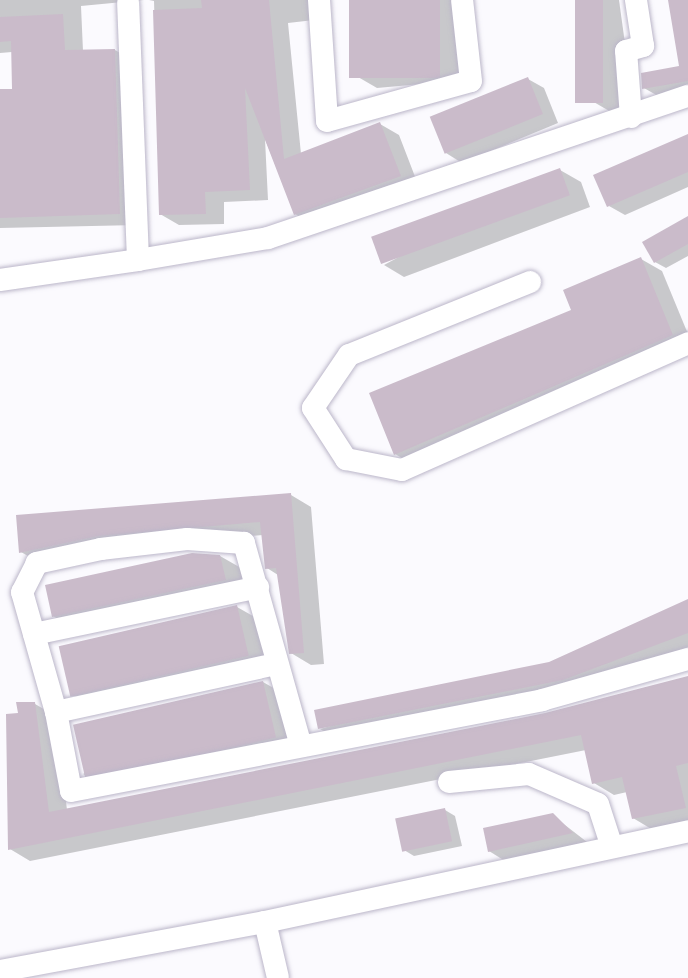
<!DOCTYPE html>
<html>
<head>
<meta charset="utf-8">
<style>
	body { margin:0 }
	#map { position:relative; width:688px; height:978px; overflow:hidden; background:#fbfafe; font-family:"Exo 2",sans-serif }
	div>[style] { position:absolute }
	.shadow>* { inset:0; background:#0003 }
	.building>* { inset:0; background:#cabbca; transform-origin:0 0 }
	.roads { filter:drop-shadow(0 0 2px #bbb6c9) drop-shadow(0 0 2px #bbb6c9) }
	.minor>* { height:22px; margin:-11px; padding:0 11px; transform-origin:11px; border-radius:11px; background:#fff }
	span { translate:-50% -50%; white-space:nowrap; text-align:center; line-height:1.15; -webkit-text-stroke:4.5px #fff; paint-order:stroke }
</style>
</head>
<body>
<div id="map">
	<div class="shadow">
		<div style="clip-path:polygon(0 0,144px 0,81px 6px,83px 51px,115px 50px,134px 61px,138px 225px,0 228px,0 91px,13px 90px,12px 52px,0 53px)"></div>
		<div style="clip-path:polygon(149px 0,314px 0,323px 19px,288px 23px,301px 154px,380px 124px,399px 135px,419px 187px,314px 225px,295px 214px,265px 139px,268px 200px,224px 202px,224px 224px,179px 225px,160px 214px,154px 1px)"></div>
		<div style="clip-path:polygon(350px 0,458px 0,466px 80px,377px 88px,358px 77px)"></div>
		<div style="clip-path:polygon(577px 0,619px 0,634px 109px,611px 112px,592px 101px)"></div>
		<div style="clip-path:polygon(669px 0,688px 0,688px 96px,665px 100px,644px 88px,681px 67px)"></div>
		<div style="clip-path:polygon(528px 79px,544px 88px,558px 123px,462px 163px,446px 153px)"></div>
		<div style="clip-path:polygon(688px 136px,688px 187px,625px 215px,609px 206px)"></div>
		<div style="clip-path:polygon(560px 170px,581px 182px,590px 207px,404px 277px,384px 265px)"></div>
		<div style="clip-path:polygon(688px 218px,688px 256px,666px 268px,655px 262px)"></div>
		<div style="clip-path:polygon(641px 259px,662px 271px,688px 334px,416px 466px,395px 454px)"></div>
		<div style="clip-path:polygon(291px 495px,311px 507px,324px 664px,311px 665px,291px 653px,278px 575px,267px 568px,263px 535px,121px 547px,42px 564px,21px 552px)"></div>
		<div style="clip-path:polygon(220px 556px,241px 568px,246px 591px,74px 628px,53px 616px)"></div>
		<div style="clip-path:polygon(688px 600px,688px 654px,340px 741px,320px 729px,549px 663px)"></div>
		<div style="clip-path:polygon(237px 607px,258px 619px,269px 668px,91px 706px,71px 694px)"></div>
		<div style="clip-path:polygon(688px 679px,688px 823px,653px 830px,633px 818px,627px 792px,614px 795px,594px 783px,586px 750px,30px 861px,10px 849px,20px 715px,35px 704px,56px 716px,67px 810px,545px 715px)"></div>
		<div style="clip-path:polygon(263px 682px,284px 694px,296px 749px,104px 786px,83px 774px)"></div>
		<div style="clip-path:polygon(445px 810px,455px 816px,462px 846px,414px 856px,404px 850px)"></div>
		<div style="clip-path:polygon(552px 815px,587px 842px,505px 861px,489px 851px)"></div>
	</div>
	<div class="building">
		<div style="clip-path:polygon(201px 0,269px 0,284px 159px,380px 122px,401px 176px,294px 215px,245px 88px,250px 190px,205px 192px,206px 214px,159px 215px,153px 10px,202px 8px)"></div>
		<div style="left:349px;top:0;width:91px;height:78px"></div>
		<div style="left:575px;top:0;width:28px;height:103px"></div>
		<div style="clip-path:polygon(668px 0,688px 0,688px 81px,642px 89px,641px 73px,679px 66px)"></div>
		<div style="clip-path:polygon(63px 14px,65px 50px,115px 49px,120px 214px,0 218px,0 89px,12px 89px,11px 41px,0 42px,0 17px)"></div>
		<div style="left:528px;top:77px;width:40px;height:106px;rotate:68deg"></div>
		<div style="clip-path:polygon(688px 134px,688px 172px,607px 207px,593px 175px)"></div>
		<div style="left:560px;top:168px;width:29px;height:201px;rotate:70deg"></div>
		<div style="clip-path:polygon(688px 216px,688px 244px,654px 263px,642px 242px)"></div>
		<div style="clip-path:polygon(641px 257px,673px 335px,394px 455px,369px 393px,571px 310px,563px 290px)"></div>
		<div style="clip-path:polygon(291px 493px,304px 653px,289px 654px,276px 568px,265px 569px,260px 522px,99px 536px,19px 553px,16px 515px)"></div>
		<div style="clip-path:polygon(192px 553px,220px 555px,226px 580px,52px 617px,45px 585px)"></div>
		<div style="clip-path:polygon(688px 599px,688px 633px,563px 680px,318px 729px,314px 710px,549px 662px)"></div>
		<div style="left:237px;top:605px;width:52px;height:183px;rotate:77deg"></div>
		<div style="clip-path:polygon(688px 676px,688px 763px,676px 766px,686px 808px,632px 819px,622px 777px,592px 784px,581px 735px,8px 850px,6px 714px,18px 713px,16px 702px,35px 702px,49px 812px,545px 713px)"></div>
		<div style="left:263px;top:681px;width:58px;height:195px;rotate:77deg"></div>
		<div style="left:445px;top:808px;width:34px;height:51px;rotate:78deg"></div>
		<div style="clip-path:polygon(553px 813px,573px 833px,488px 852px,483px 828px)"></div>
	</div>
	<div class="roads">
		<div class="minor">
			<div style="left:319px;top:0;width:121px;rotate:86.2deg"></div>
			<div style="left:327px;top:121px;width:149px;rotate:-15.5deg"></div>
			<div style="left:471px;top:81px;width:81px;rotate:-96.3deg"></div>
			<div style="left:631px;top:117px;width:66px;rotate:-94.3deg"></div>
			<div style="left:626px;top:51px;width:18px;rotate:-16deg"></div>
			<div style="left:643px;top:46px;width:47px;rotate:-98.7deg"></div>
			<div style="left:138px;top:260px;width:132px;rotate:-9.6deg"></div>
			<div style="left:268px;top:238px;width:443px;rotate:-18.7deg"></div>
			<div style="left:0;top:280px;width:139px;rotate:-8.2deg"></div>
			<div style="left:138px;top:260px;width:257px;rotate:-92.2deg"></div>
			<div style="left:530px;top:282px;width:195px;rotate:158deg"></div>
			<div style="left:349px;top:355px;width:64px;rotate:124.2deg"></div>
			<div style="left:313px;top:408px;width:61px;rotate:57.1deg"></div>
			<div style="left:346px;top:459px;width:57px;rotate:11.1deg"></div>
			<div style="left:402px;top:470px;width:313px;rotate:-23.9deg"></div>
			<div style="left:34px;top:634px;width:229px;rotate:-11.8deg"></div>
			<div style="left:56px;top:712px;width:225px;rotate:-12.3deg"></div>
			<div style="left:301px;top:746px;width:211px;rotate:-105.7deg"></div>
			<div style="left:244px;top:543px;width:57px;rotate:-176deg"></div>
			<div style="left:187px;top:539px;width:87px;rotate:173.4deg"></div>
			<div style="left:101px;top:549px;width:66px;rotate:167.7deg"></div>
			<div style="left:37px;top:563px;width:33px;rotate:117deg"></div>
			<div style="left:22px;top:592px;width:125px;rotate:74.2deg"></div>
			<div style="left:56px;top:712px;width:80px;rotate:79.2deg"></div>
			<div style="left:71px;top:791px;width:480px;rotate:-10.9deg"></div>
			<div style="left:542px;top:700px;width:152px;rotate:-15.7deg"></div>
			<div style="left:449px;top:782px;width:80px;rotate:-5.7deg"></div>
			<div style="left:529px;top:774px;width:75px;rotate:23.5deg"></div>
			<div style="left:598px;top:804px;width:45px;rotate:72deg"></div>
			<div style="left:265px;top:922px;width:57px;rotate:76.9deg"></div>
			<div style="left:0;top:971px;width:269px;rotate:-10.5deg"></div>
			<div style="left:265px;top:922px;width:433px;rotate:-12.1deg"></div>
		</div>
	</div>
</div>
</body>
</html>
